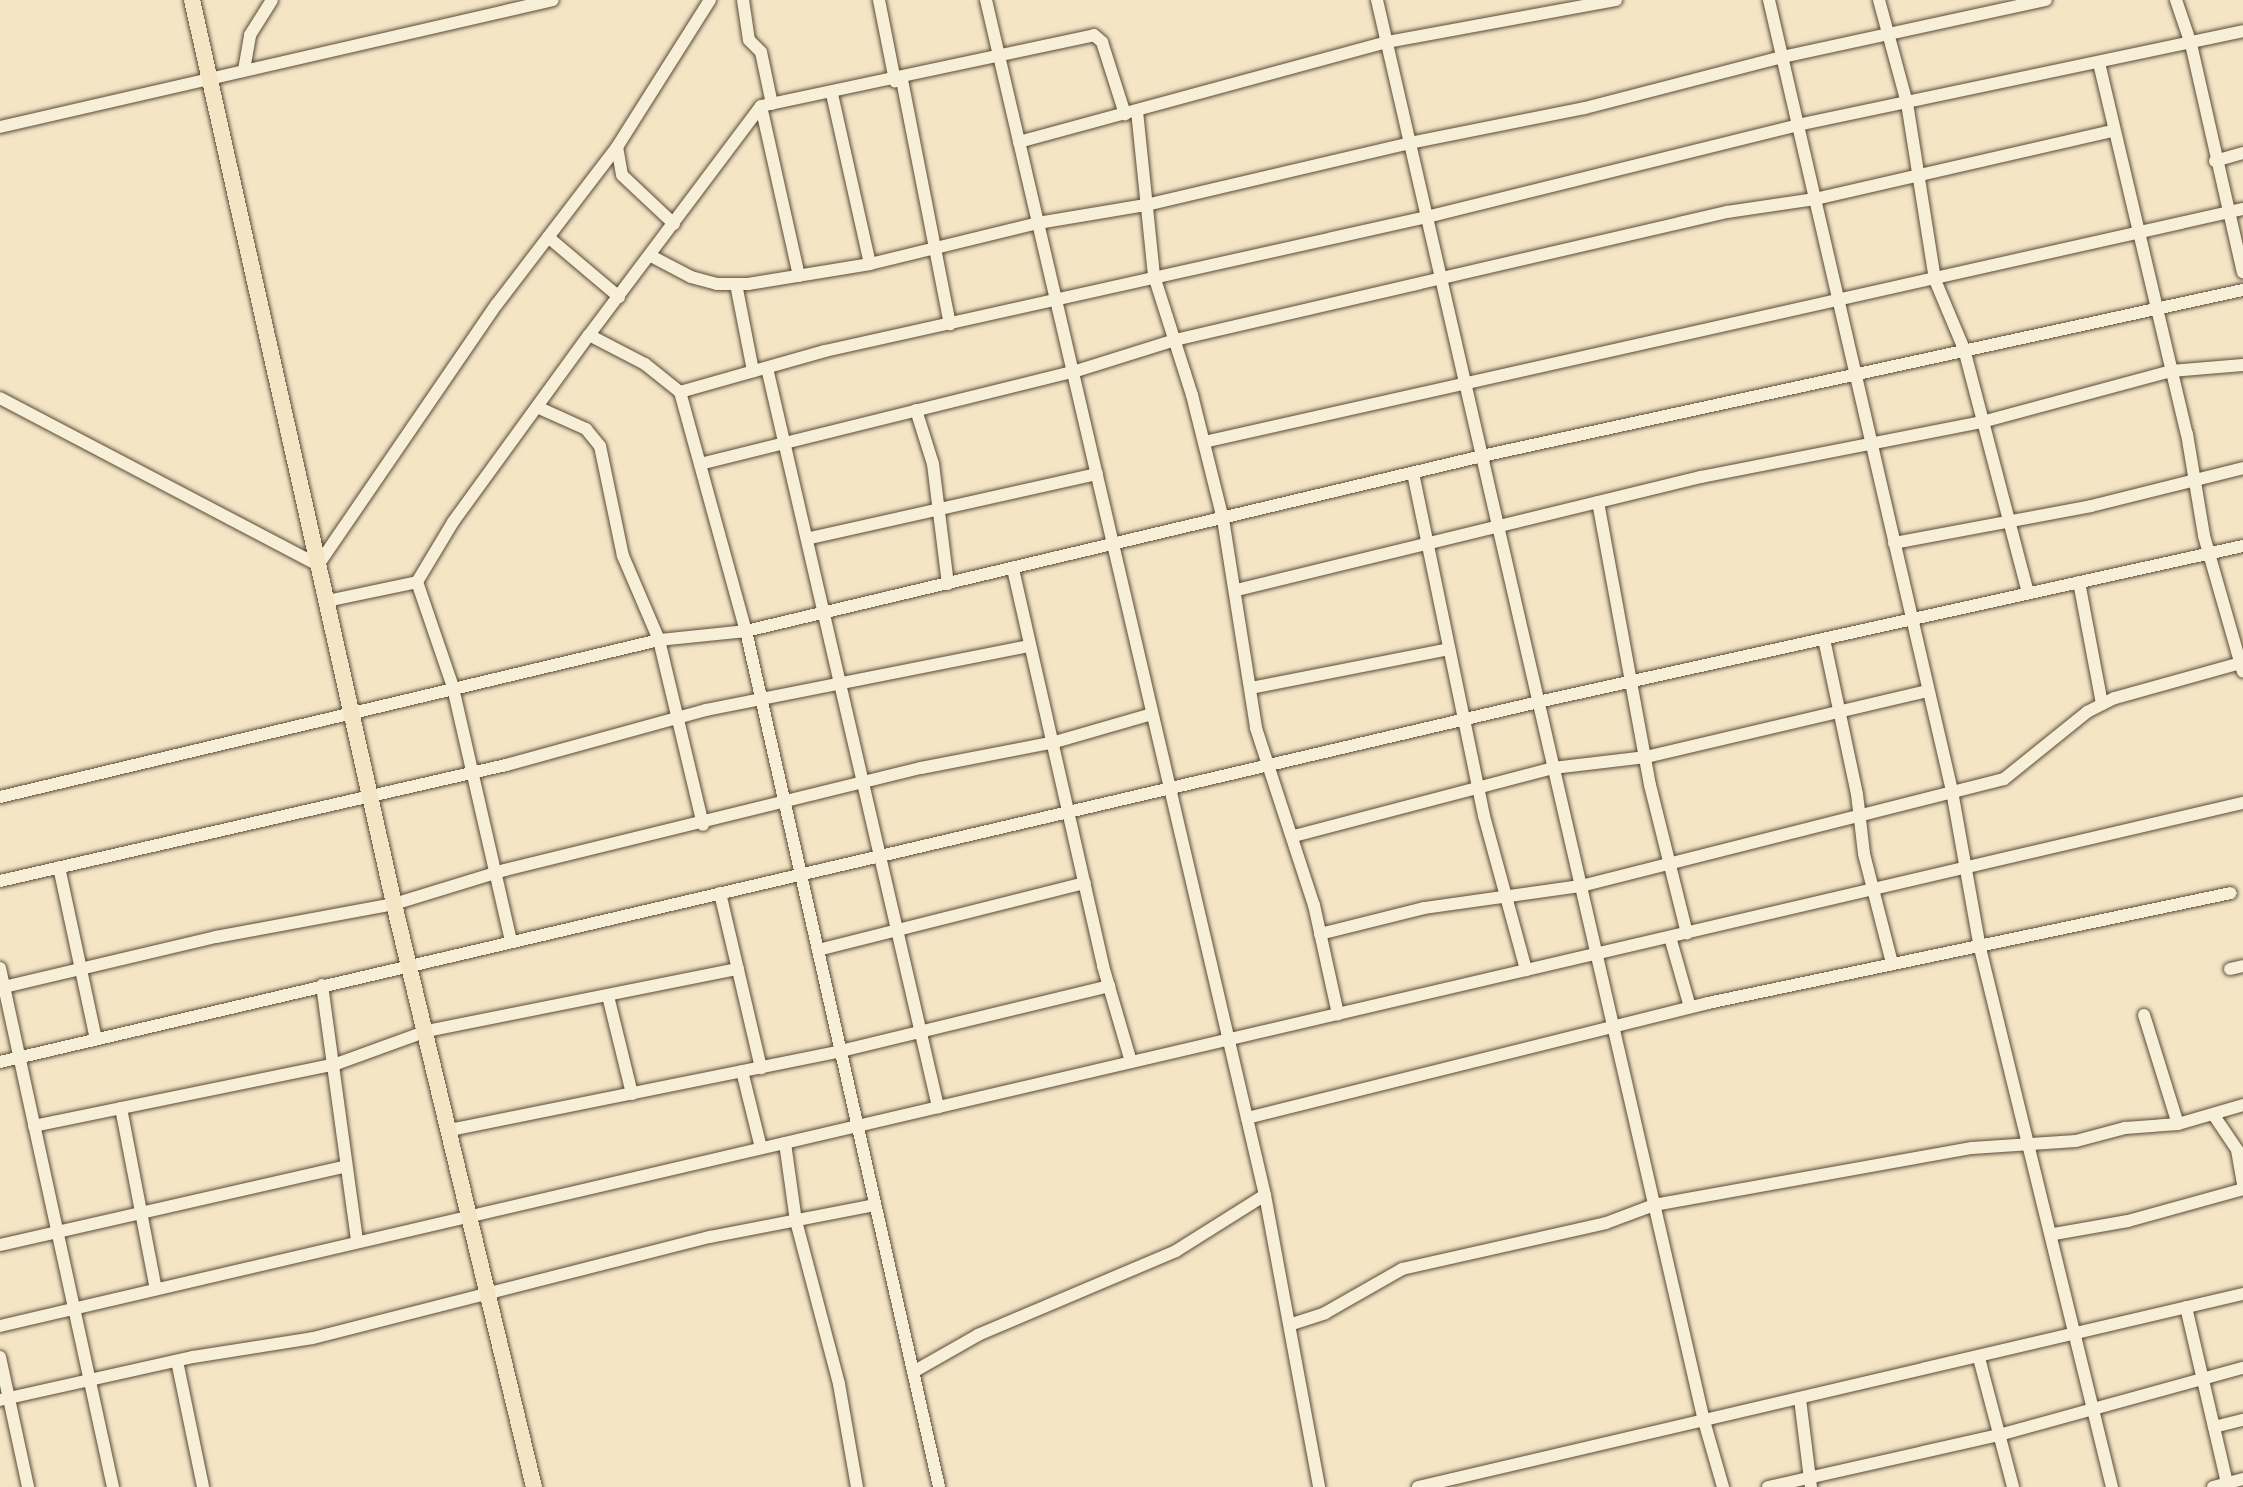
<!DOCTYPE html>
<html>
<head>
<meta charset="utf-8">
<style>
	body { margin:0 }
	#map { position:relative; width:2243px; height:1487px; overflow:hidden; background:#f4e6c5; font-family:Vollkorn,serif }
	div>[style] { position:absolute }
	.roads { filter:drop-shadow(0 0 2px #5a4a38) drop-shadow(0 0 2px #5a4a38) }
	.minor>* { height:12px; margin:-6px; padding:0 6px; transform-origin:6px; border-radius:6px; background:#f8efd9 }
	.major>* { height:16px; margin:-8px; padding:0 8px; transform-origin:8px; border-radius:8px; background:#f4e6c5 }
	span { translate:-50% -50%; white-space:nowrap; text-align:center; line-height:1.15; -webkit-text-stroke:6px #f8efd9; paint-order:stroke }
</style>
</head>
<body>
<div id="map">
	<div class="roads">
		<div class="minor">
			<div style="left:743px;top:0;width:40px;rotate:81.5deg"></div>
			<div style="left:749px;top:40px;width:17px;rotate:45deg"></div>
			<div style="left:761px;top:52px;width:53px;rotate:78.1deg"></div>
			<div style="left:879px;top:0;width:83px;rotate:78.8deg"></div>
			<div style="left:986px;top:0;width:1227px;rotate:76.86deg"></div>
			<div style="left:1265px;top:1195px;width:297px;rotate:79.5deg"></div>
			<div style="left:1377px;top:0;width:1458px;rotate:77.04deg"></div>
			<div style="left:1704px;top:1421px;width:69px;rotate:73.9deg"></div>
			<div style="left:1769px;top:0;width:812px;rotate:76.97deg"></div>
			<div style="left:1952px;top:791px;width:159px;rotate:79.9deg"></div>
			<div style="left:1980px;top:948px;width:555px;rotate:76.24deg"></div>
			<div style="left:1879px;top:0;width:107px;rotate:74.8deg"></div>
			<div style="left:1907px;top:103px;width:179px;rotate:81deg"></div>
			<div style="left:1935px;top:280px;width:75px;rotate:67.2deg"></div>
			<div style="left:1964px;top:349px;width:252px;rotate:75.3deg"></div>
			<div style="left:2176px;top:0;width:46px;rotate:71.2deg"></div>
			<div style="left:2191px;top:44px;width:234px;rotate:77.2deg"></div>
			<div style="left:2099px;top:63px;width:381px;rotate:76.7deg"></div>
			<div style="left:2187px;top:434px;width:103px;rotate:80.5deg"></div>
			<div style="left:2204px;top:536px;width:141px;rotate:74deg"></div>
			<div style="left:244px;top:70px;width:36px;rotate:-80deg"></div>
			<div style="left:250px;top:35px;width:41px;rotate:-57.8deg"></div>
			<div style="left:902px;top:80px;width:249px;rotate:78.9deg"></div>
			<div style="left:832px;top:94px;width:174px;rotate:77.4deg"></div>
			<div style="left:761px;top:106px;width:174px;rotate:77.4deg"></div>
			<div style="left:1137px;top:111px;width:166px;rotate:84.1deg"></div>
			<div style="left:1154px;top:276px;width:125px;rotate:72.3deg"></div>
			<div style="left:1192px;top:395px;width:128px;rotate:76deg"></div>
			<div style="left:1223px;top:519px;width:212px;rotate:81deg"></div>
			<div style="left:1256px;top:728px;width:186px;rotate:71.9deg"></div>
			<div style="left:1314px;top:905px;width:112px;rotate:77.6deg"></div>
			<div style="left:0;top:127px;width:567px;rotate:-12.93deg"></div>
			<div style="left:1019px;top:142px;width:381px;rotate:-15.2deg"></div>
			<div style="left:1387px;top:42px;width:233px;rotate:-10.4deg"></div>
			<div style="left:2215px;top:161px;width:29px;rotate:-16deg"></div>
			<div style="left:674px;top:224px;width:71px;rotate:-136.7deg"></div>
			<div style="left:622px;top:175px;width:28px;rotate:-100deg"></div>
			<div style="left:617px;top:147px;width:174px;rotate:-57.7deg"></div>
			<div style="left:548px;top:237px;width:93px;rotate:40.2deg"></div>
			<div style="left:651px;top:256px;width:45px;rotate:27.7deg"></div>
			<div style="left:691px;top:277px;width:27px;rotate:15deg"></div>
			<div style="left:717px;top:284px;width:31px"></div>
			<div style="left:748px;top:284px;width:124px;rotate:-9.3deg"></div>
			<div style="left:870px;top:264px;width:173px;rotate:-13.7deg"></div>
			<div style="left:1038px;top:223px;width:109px;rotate:-9.5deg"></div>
			<div style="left:1146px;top:205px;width:271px;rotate:-13.2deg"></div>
			<div style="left:1410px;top:143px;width:178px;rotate:-11.3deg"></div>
			<div style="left:1585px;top:108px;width:203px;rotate:-14.5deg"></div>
			<div style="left:1782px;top:57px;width:270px;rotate:-12.2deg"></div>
			<div style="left:736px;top:284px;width:89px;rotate:78.9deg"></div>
			<div style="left:589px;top:335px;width:286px;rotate:-53.1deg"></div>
			<div style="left:761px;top:106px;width:340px;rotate:-12deg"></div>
			<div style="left:1094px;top:35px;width:11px;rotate:41deg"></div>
			<div style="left:1102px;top:42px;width:76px;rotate:72.3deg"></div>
			<div style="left:767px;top:368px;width:759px;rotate:76.97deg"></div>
			<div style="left:680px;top:392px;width:151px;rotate:-15.8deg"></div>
			<div style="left:825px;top:351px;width:617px;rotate:-12.55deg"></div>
			<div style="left:1427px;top:217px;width:382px;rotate:-13.9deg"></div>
			<div style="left:1798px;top:125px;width:455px;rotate:-11.9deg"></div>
			<div style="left:0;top:398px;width:359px;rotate:27.7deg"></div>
			<div style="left:318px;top:565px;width:316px;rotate:-55.6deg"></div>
			<div style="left:497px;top:304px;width:198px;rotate:-52.6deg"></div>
			<div style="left:537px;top:407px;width:54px;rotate:24.2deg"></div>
			<div style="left:586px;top:429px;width:22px;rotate:51deg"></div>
			<div style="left:600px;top:446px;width:112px;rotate:78.2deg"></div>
			<div style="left:623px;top:556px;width:91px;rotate:66.8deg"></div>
			<div style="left:659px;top:640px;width:190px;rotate:76.6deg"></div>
			<div style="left:916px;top:410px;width:57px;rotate:72.5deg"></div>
			<div style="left:933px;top:464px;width:121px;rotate:82.9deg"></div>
			<div style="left:1204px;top:442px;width:1065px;rotate:-12.64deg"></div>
			<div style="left:700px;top:464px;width:384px;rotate:-13.9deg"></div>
			<div style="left:1073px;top:372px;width:107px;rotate:-17.4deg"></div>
			<div style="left:1175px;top:340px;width:567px;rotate:-13.06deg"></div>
			<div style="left:1727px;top:212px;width:89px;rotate:-8.4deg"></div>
			<div style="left:1815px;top:199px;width:306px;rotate:-12.9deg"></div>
			<div style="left:1413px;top:473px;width:350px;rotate:78.3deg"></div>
			<div style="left:1484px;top:816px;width:160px;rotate:74.7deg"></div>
			<div style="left:1598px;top:502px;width:288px;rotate:79.6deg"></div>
			<div style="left:1650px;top:785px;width:153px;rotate:76deg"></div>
			<div style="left:810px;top:538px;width:294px;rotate:-12.6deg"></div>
			<div style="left:1894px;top:543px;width:200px;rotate:-10.6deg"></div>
			<div style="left:2091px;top:506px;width:157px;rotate:-14deg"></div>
			<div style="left:1013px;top:569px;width:407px;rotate:77.2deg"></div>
			<div style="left:1103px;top:966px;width:100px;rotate:73.7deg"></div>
			<div style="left:2079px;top:582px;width:124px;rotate:79.3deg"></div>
			<div style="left:1237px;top:590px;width:478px;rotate:-13.7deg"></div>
			<div style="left:1701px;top:477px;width:286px;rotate:-11.1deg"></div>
			<div style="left:1982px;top:422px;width:196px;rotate:-15.1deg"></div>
			<div style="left:2171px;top:371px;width:72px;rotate:-4.8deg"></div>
			<div style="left:327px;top:601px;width:92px;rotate:-11.9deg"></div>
			<div style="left:1824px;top:639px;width:158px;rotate:78deg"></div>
			<div style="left:1857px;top:794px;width:60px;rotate:83.3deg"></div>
			<div style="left:1864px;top:854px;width:113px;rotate:75.6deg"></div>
			<div style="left:1251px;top:688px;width:202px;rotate:-11.1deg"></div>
			<div style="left:0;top:797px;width:677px;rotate:-13.4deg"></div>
			<div style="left:659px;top:640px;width:87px;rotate:-5.9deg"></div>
			<div style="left:746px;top:631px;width:757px;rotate:-13.37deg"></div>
			<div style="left:1482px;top:456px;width:779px;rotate:-12.31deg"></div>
			<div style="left:1294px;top:836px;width:268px;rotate:-14.7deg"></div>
			<div style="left:1553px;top:768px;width:94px;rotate:-6.7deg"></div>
			<div style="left:1646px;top:757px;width:290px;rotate:-13.2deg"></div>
			<div style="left:59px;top:867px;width:176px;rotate:77.9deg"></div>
			<div style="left:0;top:881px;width:519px;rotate:-12.91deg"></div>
			<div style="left:506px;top:765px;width:207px;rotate:-15.4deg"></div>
			<div style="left:706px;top:710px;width:329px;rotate:-11.2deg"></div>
			<div style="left:720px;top:893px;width:180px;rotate:76.8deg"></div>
			<div style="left:1320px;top:934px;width:107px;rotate:-14deg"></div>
			<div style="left:1424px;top:908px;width:159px;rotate:-8deg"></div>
			<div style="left:1581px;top:886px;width:436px;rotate:-14.2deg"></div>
			<div style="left:2004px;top:779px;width:107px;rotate:-38.9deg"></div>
			<div style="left:2087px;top:712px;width:31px;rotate:-27deg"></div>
			<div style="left:2115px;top:698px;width:130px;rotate:-15.6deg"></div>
			<div style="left:1670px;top:937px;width:73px;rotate:74.1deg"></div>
			<div style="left:511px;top:941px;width:261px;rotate:-102.9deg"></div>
			<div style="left:453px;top:687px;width:111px;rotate:-108.9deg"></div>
			<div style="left:417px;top:582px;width:70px;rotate:-59deg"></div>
			<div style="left:453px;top:522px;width:231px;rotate:-54deg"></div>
			<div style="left:589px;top:335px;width:63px;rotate:27.4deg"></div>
			<div style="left:645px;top:364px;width:45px;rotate:38.7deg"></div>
			<div style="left:680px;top:392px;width:248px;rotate:74.6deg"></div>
			<div style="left:746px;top:631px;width:877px;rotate:77.29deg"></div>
			<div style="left:818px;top:950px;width:275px;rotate:-14.1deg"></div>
			<div style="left:0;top:968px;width:531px;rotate:77.72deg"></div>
			<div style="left:2230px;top:969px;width:13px;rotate:-13deg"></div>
			<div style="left:322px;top:985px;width:259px;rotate:82.2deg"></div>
			<div style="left:4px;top:987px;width:218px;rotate:-13.3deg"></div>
			<div style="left:216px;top:937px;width:181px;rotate:-10.5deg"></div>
			<div style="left:394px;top:904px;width:116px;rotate:-17deg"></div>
			<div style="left:505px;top:870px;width:428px;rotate:-13.8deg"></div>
			<div style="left:921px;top:768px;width:136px;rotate:-11deg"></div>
			<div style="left:1055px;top:742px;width:101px;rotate:-16.1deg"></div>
			<div style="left:608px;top:996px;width:101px;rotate:76.2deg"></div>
			<div style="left:2144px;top:1015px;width:114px;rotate:72.7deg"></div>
			<div style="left:0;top:1062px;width:1580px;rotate:-13.17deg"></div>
			<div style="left:1538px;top:702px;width:722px;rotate:-12.48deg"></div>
			<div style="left:742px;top:1071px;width:79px;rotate:76.1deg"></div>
			<div style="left:121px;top:1108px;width:184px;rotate:79.1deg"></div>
			<div style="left:2215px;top:1117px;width:40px;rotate:56deg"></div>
			<div style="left:2237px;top:1150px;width:35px;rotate:80deg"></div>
			<div style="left:1247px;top:1118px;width:475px;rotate:-14deg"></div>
			<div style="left:1708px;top:1003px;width:534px;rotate:-11.88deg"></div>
			<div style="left:34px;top:1126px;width:308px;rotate:-11.6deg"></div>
			<div style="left:336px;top:1064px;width:97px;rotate:-19.9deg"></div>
			<div style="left:427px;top:1031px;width:317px;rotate:-11.3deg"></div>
			<div style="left:450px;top:1130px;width:399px;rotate:-11.4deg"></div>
			<div style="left:841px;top:1051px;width:276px;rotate:-13.6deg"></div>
			<div style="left:785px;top:1143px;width:79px;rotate:82deg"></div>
			<div style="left:796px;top:1221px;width:169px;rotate:75.2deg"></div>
			<div style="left:839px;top:1384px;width:105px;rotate:80.1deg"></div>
			<div style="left:2054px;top:1234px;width:75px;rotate:-10deg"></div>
			<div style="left:2128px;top:1221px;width:119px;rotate:-15.5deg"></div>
			<div style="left:0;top:1245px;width:353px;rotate:-12.8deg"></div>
			<div style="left:2186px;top:1307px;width:185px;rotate:76.9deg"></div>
			<div style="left:1292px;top:1324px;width:35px;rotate:-18deg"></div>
			<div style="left:1325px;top:1313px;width:89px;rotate:-29.7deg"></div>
			<div style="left:1402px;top:1269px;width:209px;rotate:-12.7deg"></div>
			<div style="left:1606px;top:1223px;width:51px;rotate:-20.6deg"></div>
			<div style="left:1654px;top:1205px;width:323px;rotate:-10.2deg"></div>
			<div style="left:1972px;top:1148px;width:104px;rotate:-3.9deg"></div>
			<div style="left:2076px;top:1141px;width:51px;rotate:-14.9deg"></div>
			<div style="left:2125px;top:1128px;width:53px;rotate:-4.3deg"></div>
			<div style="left:2178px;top:1124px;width:68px;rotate:-16.3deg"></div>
			<div style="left:0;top:1326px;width:2303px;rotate:-13.13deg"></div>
			<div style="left:0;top:1357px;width:133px;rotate:77.8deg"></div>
			<div style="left:1979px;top:1358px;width:133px;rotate:75.2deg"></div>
			<div style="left:177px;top:1361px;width:129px;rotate:78.3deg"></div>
			<div style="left:913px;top:1372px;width:75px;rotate:-29.6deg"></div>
			<div style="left:978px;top:1335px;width:215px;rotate:-23deg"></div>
			<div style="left:1176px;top:1251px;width:105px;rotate:-32.2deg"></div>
			<div style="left:1800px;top:1399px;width:89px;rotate:82.9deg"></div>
			<div style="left:0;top:1400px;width:198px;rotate:-12.6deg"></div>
			<div style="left:193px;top:1357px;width:121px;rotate:-9deg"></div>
			<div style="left:313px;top:1338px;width:410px;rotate:-14.3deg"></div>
			<div style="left:710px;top:1237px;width:168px;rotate:-11deg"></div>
			<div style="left:2214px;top:1427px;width:30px;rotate:-14deg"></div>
			<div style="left:1418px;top:1487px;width:847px;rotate:-13.17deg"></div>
			<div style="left:1768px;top:1487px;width:237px;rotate:-12.7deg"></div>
			<div style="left:1999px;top:1435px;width:253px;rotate:-15.4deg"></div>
			<div style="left:2213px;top:1487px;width:31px;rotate:-15deg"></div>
		</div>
		<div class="major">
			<div style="left:192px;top:0;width:926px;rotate:77.4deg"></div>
			<div style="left:394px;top:904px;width:600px;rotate:76.5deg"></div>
		</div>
	</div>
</div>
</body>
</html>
